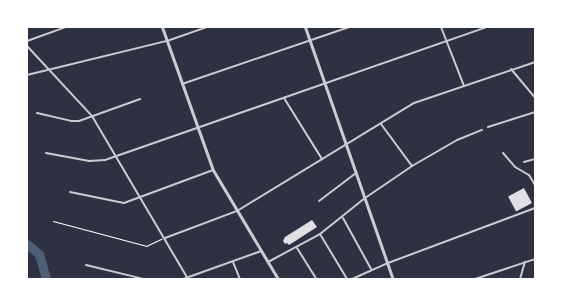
<!DOCTYPE html>
<html>
<head>
<meta charset="utf-8">
<style>
	body { margin:0 }
	#map { position:relative; width:562px; height:306px; overflow:hidden; background:#2d3142; font-family:Literata,serif }
	div>[style] { position:absolute }
	.river>* { height:9px; margin:-4.5px; padding:0 4.5px; transform-origin:4.5px; border-radius:4.5px; background:#4f5d75 }
	.building>* { inset:0; background:#e0e0e3; transform-origin:0 0 }
	.path>* { height:1px; margin:-0.5px; padding:0 0.5px; transform-origin:0.5px; border-radius:0.5px; background:#fff }
	.minor>* { height:2px; margin:-1px; padding:0 1px; transform-origin:1px; border-radius:1px; background:#caccd0 }
	.tertiary>* { height:3px; margin:-1.5px; padding:0 1.5px; transform-origin:1.5px; border-radius:1.5px; background:#caccd0 }
	span { translate:-50% -50%; white-space:nowrap; text-align:center; line-height:1.15; -webkit-text-stroke:4px #fff; paint-order:stroke }
	.frame { position:absolute; inset:0; border:28px solid #fff; pointer-events:none }
</style>
</head>
<body>
<div id="map">
	<div class="river">
		<div style="left:27px;top:244px;width:16px;rotate:40deg"></div>
		<div style="left:39px;top:254px;width:26px;rotate:74deg"></div>
	</div>
	<div class="building">
		<div style="left:524px;top:188px;width:17px;height:18px;rotate:62deg"></div>
		<div style="clip-path:polygon(312px 220px,317px 227px,289px 245px,287px 243px,285px 244px,283px 241px,285px 237px)"></div>
	</div>
	<div class="path">
		<div style="left:53px;top:221px;width:96px;rotate:15deg"></div>
		<div style="left:146px;top:246px;width:17px;rotate:-25deg"></div>
	</div>
	<div class="minor">
		<div style="left:441px;top:27px;width:63px;rotate:68.7deg"></div>
		<div style="left:27px;top:41px;width:41px;rotate:-19.7deg"></div>
		<div style="left:27px;top:46px;width:96px;rotate:47.1deg"></div>
		<div style="left:92px;top:116px;width:189px;rotate:59.5deg"></div>
		<div style="left:511px;top:69px;width:38px;rotate:50deg"></div>
		<div style="left:27px;top:75px;width:144px;rotate:-13.7deg"></div>
		<div style="left:167px;top:41px;width:42px;rotate:-19.3deg"></div>
		<div style="left:182px;top:84px;width:176px;rotate:-18.8deg"></div>
		<div style="left:284px;top:98px;width:72px;rotate:58.1deg"></div>
		<div style="left:37px;top:113px;width:35px;rotate:13deg"></div>
		<div style="left:71px;top:121px;width:8px"></div>
		<div style="left:79px;top:121px;width:65px;rotate:-19.8deg"></div>
		<div style="left:381px;top:124px;width:52px;rotate:53.6deg"></div>
		<div style="left:488px;top:127px;width:49px;rotate:-17.7deg"></div>
		<div style="left:46px;top:153px;width:44px;rotate:10.5deg"></div>
		<div style="left:89px;top:161px;width:16px;rotate:-4deg"></div>
		<div style="left:105px;top:160px;width:404px;rotate:-19.2deg"></div>
		<div style="left:503px;top:153px;width:18px;rotate:49deg"></div>
		<div style="left:515px;top:167px;width:16px;rotate:30deg"></div>
		<div style="left:529px;top:175px;width:12px;rotate:59deg"></div>
		<div style="left:524px;top:162px;width:11px;rotate:-15deg"></div>
		<div style="left:70px;top:192px;width:55px;rotate:11.5deg"></div>
		<div style="left:124px;top:203px;width:95px;rotate:-20.3deg"></div>
		<div style="left:319px;top:201px;width:46px;rotate:-37.1deg"></div>
		<div style="left:343px;top:218px;width:58px;rotate:61.2deg"></div>
		<div style="left:320px;top:234px;width:52px;rotate:59deg"></div>
		<div style="left:165px;top:238px;width:77px;rotate:-20.6deg"></div>
		<div style="left:237px;top:211px;width:207px;rotate:-31.4deg"></div>
		<div style="left:414px;top:103px;width:128px;rotate:-18.7deg"></div>
		<div style="left:297px;top:248px;width:36px;rotate:58deg"></div>
		<div style="left:233px;top:262px;width:18px;rotate:68deg"></div>
		<div style="left:268px;top:262px;width:59px;rotate:-28.3deg"></div>
		<div style="left:320px;top:234px;width:58px;rotate:-38.7deg"></div>
		<div style="left:365px;top:198px;width:57px;rotate:-34.2deg"></div>
		<div style="left:412px;top:166px;width:52px;rotate:-30deg"></div>
		<div style="left:457px;top:140px;width:27px;rotate:-22deg"></div>
		<div style="left:86px;top:265px;width:60px;rotate:13.6deg"></div>
		<div style="left:183px;top:279px;width:83px;rotate:-19.7deg"></div>
		<div style="left:352px;top:279px;width:39px;rotate:-24deg"></div>
		<div style="left:388px;top:263px;width:157px;rotate:-20.5deg"></div>
		<div style="left:475px;top:279px;width:63px;rotate:-18.4deg"></div>
		<div style="left:520px;top:279px;width:18px;rotate:-74deg"></div>
	</div>
	<div class="tertiary">
		<div style="left:162px;top:27px;width:152px;rotate:70.4deg"></div>
		<div style="left:213px;top:170px;width:127px;rotate:59.2deg"></div>
		<div style="left:305px;top:27px;width:267px;rotate:70.8deg"></div>
	</div>
	<div class="frame"></div>
</div>
</body>
</html>
